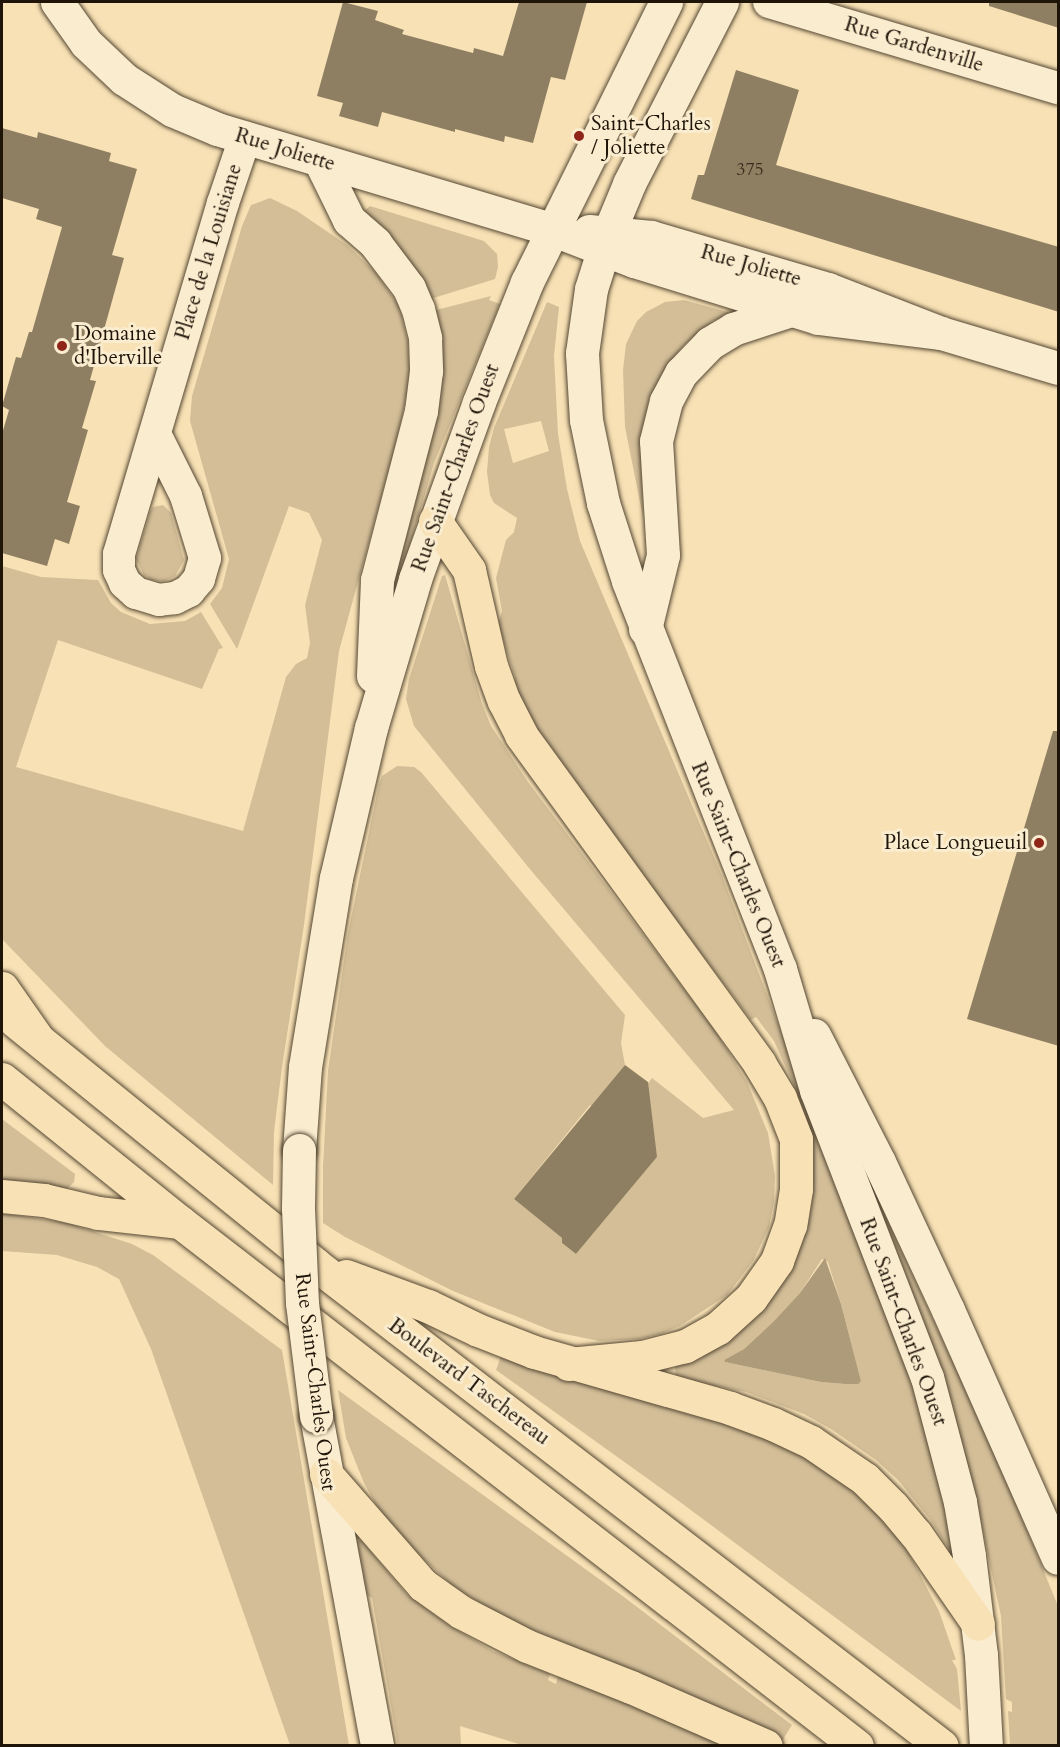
<!DOCTYPE html>
<html>
<head>
<meta charset="utf-8">
<style>
	body { margin:0 }
	#map { position:relative; width:1060px; height:1747px; overflow:hidden; background:#f8e1b5; font-family:Cardo,serif }
	div>[style] { position:absolute }
	.green>* { inset:0; background:#d3be98 }
	.water>* { inset:0; background:#ae9b7a }
	.building>* { inset:0; background:#8f7f62 }
	.roads { filter:drop-shadow(0 0 2px #544733) drop-shadow(0 0 2px #544733) }
	.minor>* { height:32px; margin:-16px; padding:0 16px; transform-origin:16px; border-radius:16px; background:#faeccf }
	.tertiary>* { height:33px; margin:-16.5px; padding:0 16.5px; transform-origin:16.5px; border-radius:16.5px; background:#faeccf }
	.trunk>* { height:33px; margin:-16.5px; padding:0 16.5px; transform-origin:16.5px; border-radius:16.5px; background:#f8e1b5 }
	.motorway>* { height:33px; margin:-16.5px; padding:0 16.5px; transform-origin:16.5px; border-radius:16.5px; background:#f8e1b5 }
	.bridges { filter:drop-shadow(0 0 2px #544733) drop-shadow(0 0 2px #544733) }
	.tertiary-bridge>* { height:33px; margin:-16.5px; padding:0 16.5px; transform-origin:16.5px; border-radius:16.5px; background:#faeccf }
	.dots>* { width:16px; height:16px; translate:-50% -50%; box-sizing:border-box; border:3px solid #faeccf; border-radius:50% }
	span { translate:-50% -50%; white-space:nowrap; text-align:center; line-height:1.15; -webkit-text-stroke:6px #faeccf; paint-order:stroke }
	.number-label { font-size:18px; color:#3a2f1e }
	.number-label span { -webkit-text-stroke-width:0 }
	.street-label { font-size:21px; color:#1e1408 }
	.poi-label { font-size:21px; color:#1e1408 }
	.left { translate:0 -50%; text-align:left }
	.right { translate:-100% -50%; text-align:right }
	.frame { position:absolute; inset:0; border:3px solid #1e1408; pointer-events:none }
</style>
</head>
<body>
<div id="map">
	<div class="green">
		<div style="clip-path:polygon(270px 198px,297px 211px,347px 245px,376px 273px,399px 306px,408px 342px,409px 363px,409px 385px,396px 443px,339px 651px,304px 925px,282px 1067px,274px 1132px,273px 1185px,105px 1046px,2px 939px,2px 566px,41px 577px,98px 580px,111px 603px,121px 612px,150px 624px,185px 621px,201px 612px,223px 648px,219px 649px,202px 689px,58px 640px,16px 767px,243px 831px,286px 677px,296px 664px,307px 658px,310px 643px,305px 605px,322px 540px,309px 513px,289px 506px,237px 649px,210px 604px,222px 588px,229px 559px,190px 421px,192px 396px,242px 226px,251px 205px)"></div>
		<div style="clip-path:polygon(370px 206px,484px 241px,497px 254px,498px 267px,495px 279px,427px 300px,363px 212px)"></div>
		<div style="clip-path:polygon(491px 296px,489px 300px,500px 304px,434px 463px,399px 582px,389px 579px,432px 311px)"></div>
		<div style="clip-path:polygon(684px 300px,731px 313px,713px 321px,683px 346px,668px 365px,649px 399px,641px 440px,643px 517px,625px 427px,623px 370px,626px 344px,637px 321px,646px 312px,665px 302px)"></div>
		<div style="clip-path:polygon(evenodd,547px 302px,559px 307px,554px 356px,558px 434px,567px 489px,580px 541px,722px 876px,901px 1349px,925px 1424px,954px 1550px,951px 1552px,930px 1519px,898px 1480px,876px 1460px,831px 1429px,804px 1414px,746px 1392px,676px 1378px,675px 1365px,798px 1250px,811px 1204px,812px 1147px,805px 1110px,774px 1041px,756px 1017px,751px 1020px,602px 821px,557px 759px,526px 712px,515px 689px,515px 677px,498px 624px,502px 611px,496px 578px,506px 540px,514px 532px,517px 518px,494px 503px,490px 495px,487px 472px,489px 447px,494px 428px,547px 302px,541px 421px,549px 451px,513px 463px,504px 429px,541px 421px,547px 302px,822px 1259px,828px 1262px,841px 1304px,861px 1381px,845px 1384px,821px 1382px,725px 1362px,724px 1360px,744px 1349px,773px 1322px,800px 1293px,822px 1259px)"></div>
		<div style="clip-path:polygon(163px 505px,171px 513px,184px 560px,175px 576px,164px 581px,152px 580px,144px 575px,136px 559px,150px 512px,153px 507px)"></div>
		<div style="clip-path:polygon(evenodd,445px 575px,482px 704px,491px 726px,528px 782px,715px 1030px,747px 1082px,768px 1133px,775px 1176px,774px 1202px,769px 1227px,753px 1261px,727px 1295px,680px 1326px,660px 1334px,639px 1339px,599px 1341px,555px 1332px,453px 1291px,345px 1237px,323px 1223px,323px 1167px,328px 1071px,348px 933px,379px 784px,382px 776px,397px 766px,414px 767px,421px 772px,625px 1015px,621px 1043px,625px 1065px,613px 1080px,636px 1099px,652px 1078px,703px 1118px,734px 1110px,529px 868px,414px 726px,406px 699px,409px 679px,442px 576px,445px 575px,590px 1105px,657px 1157px,576px 1254px,562px 1243px,562px 1238px,514px 1199px,590px 1105px)"></div>
		<div style="clip-path:polygon(2px 1119px,75px 1174px,74px 1182px,66px 1190px,2px 1182px)"></div>
		<div style="clip-path:polygon(2px 1213px,67px 1223px,132px 1244px,153px 1255px,282px 1350px,349px 1745px,290px 1745px,151px 1349px,119px 1279px,97px 1267px,57px 1255px,2px 1251px)"></div>
		<div style="clip-path:polygon(879px 1213px,885px 1216px,996px 1455px,1058px 1606px,1058px 1745px,1010px 1745px,1008px 1711px,1012px 1712px,1012px 1702px,1006px 1699px,1001px 1616px,976px 1499px,940px 1366px)"></div>
		<div style="clip-path:polygon(501px 1356px,744px 1429px,800px 1454px,852px 1489px,890px 1527px,908px 1552px,939px 1611px,956px 1660px,952px 1660px,957px 1669px,961px 1711px,676px 1499px,496px 1370px)"></div>
		<div style="clip-path:polygon(338px 1390px,624px 1597px,792px 1725px,782px 1741px,645px 1677px,502px 1617px,453px 1586px,403px 1540px,379px 1510px,364px 1483px,346px 1438px)"></div>
		<div style="clip-path:polygon(361px 1540px,407px 1595px,450px 1626px,493px 1651px,550px 1674px,548px 1680px,556px 1684px,558px 1676px,731px 1745px,522px 1745px,460px 1726px,461px 1745px,398px 1745px,372px 1598px,362px 1592px,354px 1543px)"></div>
	</div>
	<div class="water">
		<div style="clip-path:polygon(825px 1258px,841px 1304px,861px 1381px,858px 1384px,845px 1384px,821px 1382px,725px 1362px,724px 1360px,744px 1349px,773px 1322px,800px 1293px)"></div>
	</div>
	<div class="building">
		<div style="clip-path:polygon(343px 2px,378px 11px,375px 20px,404px 30px,402px 34px,473px 53px,474px 48px,503px 56px,519px 2px,587px 2px,565px 80px,551px 77px,533px 143px,505px 136px,504px 142px,455px 129px,455px 132px,382px 112px,378px 127px,339px 116px,343px 103px,317px 96px)"></div>
		<div style="clip-path:polygon(989px 2px,1059px 2px,1059px 28px,989px 6px)"></div>
		<div style="clip-path:polygon(736px 70px,799px 90px,776px 165px,1059px 247px,1059px 312px,691px 199px,698px 175px,704px 175px)"></div>
		<div style="clip-path:polygon(2px 128px,37px 138px,38px 132px,111px 153px,109px 161px,137px 169px,112px 255px,124px 258px,90px 380px,96px 381px,82px 428px,88px 430px,67px 502px,80px 506px,69px 544px,55px 539px,47px 566px,2px 553px,2px 434px,9px 410px,2px 406px,16px 357px,21px 358px,29px 332px,32px 332px,62px 227px,36px 219px,39px 209px,2px 198px)"></div>
		<div style="clip-path:polygon(1053px 731px,1059px 731px,1059px 1046px,967px 1019px)"></div>
		<div style="clip-path:polygon(625px 1065px,648px 1082px,657px 1157px,576px 1254px,562px 1243px,562px 1238px,514px 1199px)"></div>
	</div>
	<div class="roads">
		<div class="minor">
			<div style="left:769px;top:2px;width:302px;rotate:16.6deg"></div>
			<div style="left:156px;top:436px;width:67px;rotate:63.4deg"></div>
			<div style="left:186px;top:496px;width:65px;rotate:73deg"></div>
			<div style="left:205px;top:558px;width:22px;rotate:106deg"></div>
			<div style="left:199px;top:579px;width:16px;rotate:130deg"></div>
			<div style="left:189px;top:591px;width:16px;rotate:153deg"></div>
			<div style="left:175px;top:598px;width:16px;rotate:173deg"></div>
			<div style="left:159px;top:600px;width:24px;rotate:-163deg"></div>
			<div style="left:136px;top:593px;width:15px;rotate:-138deg"></div>
			<div style="left:125px;top:583px;width:14px;rotate:-115deg"></div>
			<div style="left:119px;top:570px;width:16px;rotate:-90deg"></div>
			<div style="left:119px;top:554px;width:366px;rotate:-73.5deg"></div>
			<div style="left:223px;top:203px;width:69px;rotate:-71.3deg"></div>
		</div>
		<div class="tertiary">
			<div style="left:57px;top:2px;width:50px;rotate:54.7deg"></div>
			<div style="left:86px;top:43px;width:52px;rotate:43.5deg"></div>
			<div style="left:124px;top:79px;width:57px;rotate:32.9deg"></div>
			<div style="left:172px;top:110px;width:49px;rotate:22.9deg"></div>
			<div style="left:217px;top:129px;width:352px;rotate:16.7deg"></div>
			<div style="left:554px;top:230px;width:86px;rotate:21.2deg"></div>
			<div style="left:634px;top:261px;width:193px;rotate:17.2deg"></div>
			<div style="left:818px;top:318px;width:124px;rotate:7deg"></div>
			<div style="left:722px;top:2px;width:204px;rotate:117.1deg"></div>
			<div style="left:629px;top:184px;width:52px;rotate:112.6deg"></div>
			<div style="left:609px;top:232px;width:60px;rotate:107.5deg"></div>
			<div style="left:591px;top:289px;width:65px;rotate:98deg"></div>
			<div style="left:582px;top:353px;width:67px;rotate:86.6deg"></div>
			<div style="left:586px;top:420px;width:85px;rotate:78.4deg"></div>
			<div style="left:603px;top:503px;width:82px;rotate:72.2deg"></div>
			<div style="left:628px;top:581px;width:417px;rotate:68.6deg"></div>
			<div style="left:780px;top:969px;width:126px;rotate:73.4deg"></div>
			<div style="left:816px;top:1090px;width:308px;rotate:68.9deg"></div>
			<div style="left:927px;top:1377px;width:129px;rotate:75.2deg"></div>
			<div style="left:960px;top:1502px;width:55px;rotate:80.5deg"></div>
			<div style="left:969px;top:1556px;width:100px;rotate:83.1deg"></div>
			<div style="left:981px;top:1655px;width:91px;rotate:86.9deg"></div>
			<div style="left:320px;top:161px;width:66px;rotate:63.8deg"></div>
			<div style="left:349px;top:220px;width:35px;rotate:41deg"></div>
			<div style="left:375px;top:243px;width:56px;rotate:52.9deg"></div>
			<div style="left:409px;top:288px;width:23px;rotate:67deg"></div>
			<div style="left:418px;top:309px;width:30px;rotate:76deg"></div>
			<div style="left:425px;top:338px;width:33px;rotate:88deg"></div>
			<div style="left:426px;top:371px;width:40px;rotate:97.1deg"></div>
			<div style="left:421px;top:411px;width:175px;rotate:104.6deg"></div>
			<div style="left:377px;top:580px;width:96px;rotate:92.4deg"></div>
			<div style="left:589px;top:231px;width:62px;rotate:5.5deg"></div>
			<div style="left:651px;top:237px;width:184px;rotate:16.4deg"></div>
			<div style="left:828px;top:289px;width:121px;rotate:21.3deg"></div>
			<div style="left:941px;top:333px;width:122px;rotate:16.7deg"></div>
			<div style="left:645px;top:629px;width:76px;rotate:-76.3deg"></div>
			<div style="left:663px;top:555px;width:114px;rotate:-93.5deg"></div>
			<div style="left:656px;top:441px;width:41px;rotate:-76deg"></div>
			<div style="left:666px;top:401px;width:32px;rotate:-62deg"></div>
			<div style="left:681px;top:373px;width:42px;rotate:-46deg"></div>
			<div style="left:710px;top:343px;width:27px;rotate:-31deg"></div>
			<div style="left:733px;top:329px;width:61px;rotate:-18.1deg"></div>
			<div style="left:814px;top:1035px;width:143px;rotate:62.9deg"></div>
			<div style="left:879px;top:1162px;width:163px;rotate:65deg"></div>
			<div style="left:948px;top:1310px;width:271px;rotate:66.1deg"></div>
			<div style="left:299px;top:1150px;width:83px;rotate:-85.9deg"></div>
			<div style="left:305px;top:1067px;width:192px;rotate:-80.7deg"></div>
			<div style="left:336px;top:878px;width:154px;rotate:-76.9deg"></div>
			<div style="left:371px;top:728px;width:155px;rotate:-73.5deg"></div>
			<div style="left:415px;top:579px;width:188px;rotate:-70.1deg"></div>
			<div style="left:479px;top:402px;width:129px;rotate:-68.2deg"></div>
			<div style="left:527px;top:282px;width:313px;rotate:-63.6deg"></div>
			<div style="left:316px;top:1416px;width:336px;rotate:79.5deg"></div>
		</div>
		<div class="trunk">
			<div style="left:435px;top:521px;width:60px;rotate:55.2deg"></div>
			<div style="left:469px;top:570px;width:98px;rotate:77.1deg"></div>
			<div style="left:491px;top:666px;width:37px;rotate:70deg"></div>
			<div style="left:504px;top:701px;width:38px;rotate:63deg"></div>
			<div style="left:521px;top:735px;width:405px;rotate:54deg"></div>
			<div style="left:759px;top:1063px;width:41px;rotate:59deg"></div>
			<div style="left:780px;top:1098px;width:44px;rotate:68.7deg"></div>
			<div style="left:796px;top:1139px;width:50px;rotate:90deg"></div>
			<div style="left:796px;top:1189px;width:36px;rotate:99deg"></div>
			<div style="left:790px;top:1225px;width:38px;rotate:110deg"></div>
			<div style="left:777px;top:1261px;width:45px;rotate:125.1deg"></div>
			<div style="left:751px;top:1298px;width:45px;rotate:137.7deg"></div>
			<div style="left:718px;top:1328px;width:38px;rotate:151deg"></div>
			<div style="left:685px;top:1346px;width:44px;rotate:165.7deg"></div>
			<div style="left:642px;top:1357px;width:74px;rotate:174.6deg"></div>
			<div style="left:15px;top:1021px;width:387px;rotate:39deg"></div>
			<div style="left:316px;top:1265px;width:789px;rotate:37.54deg"></div>
			<div style="left:2px;top:1079px;width:228px;rotate:38.8deg"></div>
			<div style="left:180px;top:1222px;width:856px;rotate:37.74deg"></div>
			<div style="left:346px;top:1276px;width:87px;rotate:20.1deg"></div>
			<div style="left:428px;top:1306px;width:55px;rotate:25.6deg"></div>
			<div style="left:478px;top:1330px;width:60px;rotate:21.4deg"></div>
			<div style="left:534px;top:1352px;width:204px;rotate:15.9deg"></div>
			<div style="left:730px;top:1408px;width:46px;rotate:20.4deg"></div>
			<div style="left:773px;top:1424px;width:42px;rotate:25.3deg"></div>
			<div style="left:811px;top:1442px;width:65px;rotate:34.4deg"></div>
			<div style="left:865px;top:1479px;width:40px;rotate:45deg"></div>
			<div style="left:893px;top:1507px;width:35px;rotate:50deg"></div>
			<div style="left:916px;top:1534px;width:109px;rotate:55.4deg"></div>
			<div style="left:326px;top:1474px;width:147px;rotate:48.9deg"></div>
			<div style="left:423px;top:1585px;width:47px;rotate:35.4deg"></div>
			<div style="left:461px;top:1612px;width:74px;rotate:27.3deg"></div>
			<div style="left:527px;top:1646px;width:112px;rotate:21.5deg"></div>
			<div style="left:631px;top:1687px;width:147px;rotate:23.6deg"></div>
		</div>
		<div class="motorway">
			<div style="left:2px;top:988px;width:61px;rotate:55deg"></div>
			<div style="left:2px;top:1196px;width:42px;rotate:5.4deg"></div>
			<div style="left:44px;top:1200px;width:56px;rotate:13.5deg"></div>
			<div style="left:98px;top:1213px;width:82px;rotate:6.3deg"></div>
		</div>
	</div>
	<div class="bridges">
		<div class="tertiary-bridge">
			<div style="left:299px;top:1150px;width:58px;rotate:91deg"></div>
			<div style="left:298px;top:1208px;width:95px;rotate:87.6deg"></div>
			<div style="left:302px;top:1303px;width:114px;rotate:82.9deg"></div>
		</div>
	</div>
	<div class="dots">
		<div style="left:579px;top:136px;background:#8f2418"></div>
		<div style="left:62px;top:346px;background:#8f2418"></div>
		<div style="left:1039px;top:843px;background:#8f2418"></div>
	</div>
	<div class="number-label">
		<span style="left:750px;top:170px">375</span>
	</div>
	<div class="street-label">
		<span style="left:914px;top:45px;rotate:17deg">Rue Gardenville</span>
		<span style="left:285px;top:150px;rotate:17deg">Rue Joliette</span>
		<span style="left:209px;top:252px;rotate:-73deg">Place de la Louisiane</span>
		<span style="left:751px;top:266px;rotate:16deg">Rue Joliette</span>
		<span style="left:456px;top:468px;rotate:-70deg">Rue Saint-Charles Ouest</span>
		<span style="left:738px;top:865px;rotate:68deg">Rue Saint-Charles Ouest</span>
		<span style="left:903px;top:1322px;rotate:70deg">Rue Saint-Charles Ouest</span>
		<span style="left:315px;top:1382px;rotate:83deg">Rue Saint-Charles Ouest</span>
		<span style="left:469px;top:1382px;rotate:37deg">Boulevard Taschereau</span>
	</div>
	<div class="poi-label">
		<span class="left" style="left:591px;top:136px">Saint-Charles<br>/ Joliette</span>
		<span class="left" style="left:74px;top:346px">Domaine<br>d'Iberville</span>
		<span class="right" style="left:1027px;top:843px">Place Longueuil</span>
	</div>
	<div class="frame"></div>
</div>
</body>
</html>
